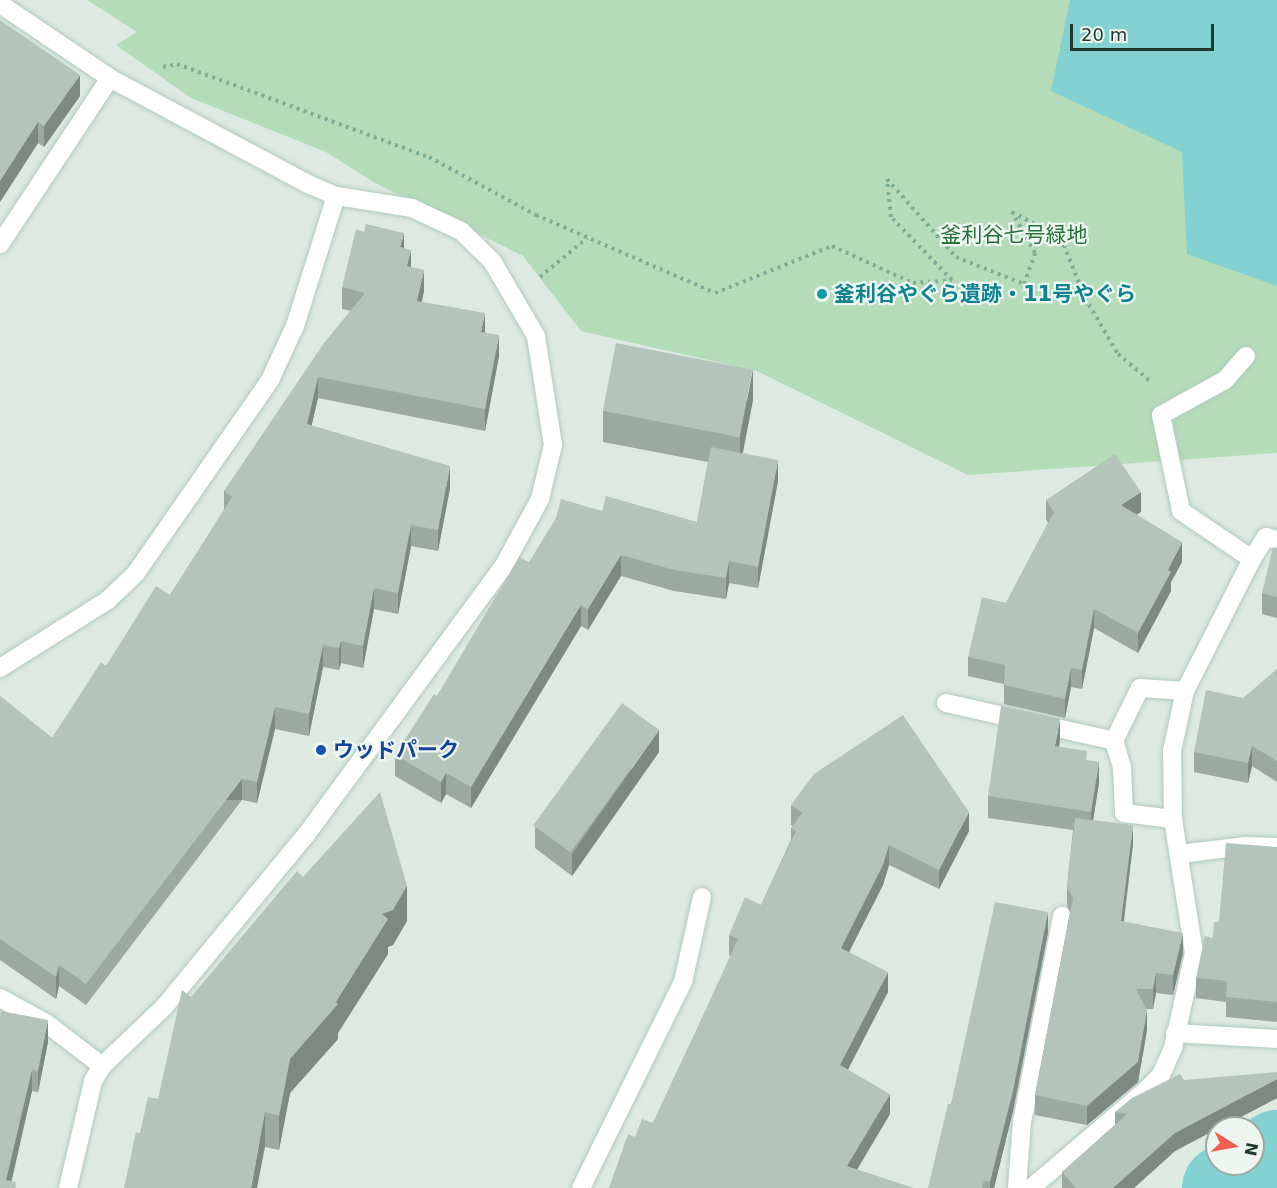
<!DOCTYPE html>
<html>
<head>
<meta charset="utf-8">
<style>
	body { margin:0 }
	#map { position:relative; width:1277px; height:1188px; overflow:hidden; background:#ddeae2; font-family:"DejaVu Sans","Noto Sans JP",sans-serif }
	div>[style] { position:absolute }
	.green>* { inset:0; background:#b5dcb9 }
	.water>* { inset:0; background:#83d1d0 }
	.river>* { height:86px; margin:-43px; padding:0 43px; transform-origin:43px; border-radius:43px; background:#83d1d0 }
	.path>* { height:4px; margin-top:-2px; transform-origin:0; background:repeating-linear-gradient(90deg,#7dae97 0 3px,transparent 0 7.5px) }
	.roads { filter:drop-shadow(0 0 2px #b0cabc) drop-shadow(0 0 2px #b0cabc) }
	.lane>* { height:18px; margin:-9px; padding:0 9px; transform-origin:9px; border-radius:9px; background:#fff }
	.street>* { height:18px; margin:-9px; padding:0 9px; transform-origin:9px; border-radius:9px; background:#fff }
	.secondary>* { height:18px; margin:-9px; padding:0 9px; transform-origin:9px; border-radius:9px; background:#fff }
	.wall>* { inset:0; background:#9aa9a1 }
	.shaded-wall>* { inset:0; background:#7d8983; transform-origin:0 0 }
	.building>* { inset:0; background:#b3c4bb; transform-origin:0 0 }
	.dots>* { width:16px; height:16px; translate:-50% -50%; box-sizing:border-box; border:3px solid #eef6f1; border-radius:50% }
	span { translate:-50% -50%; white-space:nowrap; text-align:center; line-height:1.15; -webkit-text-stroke:4.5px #eef6f1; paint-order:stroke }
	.park-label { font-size:21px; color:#287138 }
	.culture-label { font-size:21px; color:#0d838f; font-weight:700 }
	.left { translate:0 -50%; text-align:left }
	.transit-label { font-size:21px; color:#164399; font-weight:700 }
	.north { position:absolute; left:1205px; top:1116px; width:60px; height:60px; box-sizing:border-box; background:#eef6f1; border:2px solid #9baaa3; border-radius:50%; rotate:101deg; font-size:16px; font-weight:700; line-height:24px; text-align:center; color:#1f392e }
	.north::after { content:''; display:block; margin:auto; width:21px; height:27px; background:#f55d50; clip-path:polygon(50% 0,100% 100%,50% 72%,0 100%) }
	.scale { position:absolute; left:1070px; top:24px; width:144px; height:27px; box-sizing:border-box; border:3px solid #1f392e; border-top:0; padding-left:8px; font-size:18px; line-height:21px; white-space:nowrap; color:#1f392e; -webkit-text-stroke:4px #eef6f1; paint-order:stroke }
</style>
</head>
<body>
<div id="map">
	<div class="green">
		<div style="clip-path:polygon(87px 0,1277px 0,1277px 453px,968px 475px,757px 371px,581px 331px,523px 256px,375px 183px,326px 152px,191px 98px,116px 45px,137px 32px)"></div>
	</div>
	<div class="water">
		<div style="clip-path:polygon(1070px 0,1277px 0,1277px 286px,1187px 254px,1182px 152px,1051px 91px)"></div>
	</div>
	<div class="river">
		<div style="left:1225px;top:1188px;width:63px;rotate:-33.9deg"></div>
	</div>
	<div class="path">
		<div style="left:163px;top:67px;width:14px;rotate:-12deg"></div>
		<div style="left:177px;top:64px;width:269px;rotate:20.3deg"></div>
		<div style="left:429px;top:157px;width:122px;rotate:28.5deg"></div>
		<div style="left:536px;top:215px;width:195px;rotate:23.5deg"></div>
		<div style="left:715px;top:293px;width:126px;rotate:-21.9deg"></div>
		<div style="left:832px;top:246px;width:89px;rotate:24.6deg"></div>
		<div style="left:913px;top:283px;width:39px;rotate:-4deg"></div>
		<div style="left:952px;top:280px;width:88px;rotate:-134.1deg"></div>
		<div style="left:891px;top:217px;width:38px;rotate:-96deg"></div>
		<div style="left:887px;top:179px;width:104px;rotate:48.5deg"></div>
		<div style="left:956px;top:257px;width:73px;rotate:21.7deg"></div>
		<div style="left:1024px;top:284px;width:33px;rotate:-70deg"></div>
		<div style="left:1035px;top:253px;width:47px;rotate:-119.3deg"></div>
		<div style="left:1012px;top:212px;width:55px;rotate:28deg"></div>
		<div style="left:1061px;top:238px;width:65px;rotate:68.2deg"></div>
		<div style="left:1085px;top:298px;width:65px;rotate:59.5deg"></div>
		<div style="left:1118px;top:354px;width:43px;rotate:40.3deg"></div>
		<div style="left:540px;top:277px;width:61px;rotate:-39.7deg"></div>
	</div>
	<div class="roads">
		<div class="lane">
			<div style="left:1246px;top:356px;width:32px;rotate:131deg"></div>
			<div style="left:1225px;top:380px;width:73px;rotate:151.3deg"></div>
			<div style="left:1161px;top:415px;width:98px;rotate:78.2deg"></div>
			<div style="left:1181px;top:511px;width:86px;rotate:34.1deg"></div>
		</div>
		<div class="street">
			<div style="left:0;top:4px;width:133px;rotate:33.9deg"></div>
			<div style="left:110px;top:78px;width:199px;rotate:123.5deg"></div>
			<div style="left:0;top:668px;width:128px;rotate:-32.2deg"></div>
			<div style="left:108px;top:600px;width:39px;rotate:-44deg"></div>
			<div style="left:136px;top:573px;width:235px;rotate:-55.2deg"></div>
			<div style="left:270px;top:380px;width:60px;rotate:-65.2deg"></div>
			<div style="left:295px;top:326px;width:136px;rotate:-72.5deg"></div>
			<div style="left:946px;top:703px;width:172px;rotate:12.7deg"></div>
			<div style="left:1114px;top:741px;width:27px;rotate:73deg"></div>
			<div style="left:1122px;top:767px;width:46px;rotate:87.5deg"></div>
			<div style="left:1124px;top:813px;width:49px;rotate:7deg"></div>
			<div style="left:1114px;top:741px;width:59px;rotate:-63.9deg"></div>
			<div style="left:1140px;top:688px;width:45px;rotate:3.8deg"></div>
			<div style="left:1179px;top:854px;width:66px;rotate:-6.9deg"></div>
			<div style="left:1245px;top:846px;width:32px;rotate:2deg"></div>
			<div style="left:0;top:998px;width:52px;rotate:28.5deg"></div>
			<div style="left:46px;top:1023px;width:71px;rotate:37.5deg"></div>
			<div style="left:1175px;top:1033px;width:102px;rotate:3.4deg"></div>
			<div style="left:581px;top:1188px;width:230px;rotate:-63.7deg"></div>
			<div style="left:683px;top:982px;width:87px;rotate:-77.4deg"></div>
			<div style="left:1017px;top:1188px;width:66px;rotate:-85.7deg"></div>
			<div style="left:1022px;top:1122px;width:210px;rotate:-79deg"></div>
			<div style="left:1031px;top:1188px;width:151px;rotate:-40.4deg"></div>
			<div style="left:1146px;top:1090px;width:21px;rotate:-45deg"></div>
			<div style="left:1161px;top:1075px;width:30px;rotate:-66deg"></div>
			<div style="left:1173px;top:1048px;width:97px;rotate:-77.5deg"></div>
			<div style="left:1194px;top:953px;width:136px;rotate:-98.9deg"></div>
			<div style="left:1173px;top:819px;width:68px;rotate:-90.8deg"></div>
			<div style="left:1172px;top:751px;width:61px;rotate:-77.8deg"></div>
			<div style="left:1185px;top:691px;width:148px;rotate:-63.1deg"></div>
			<div style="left:1252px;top:559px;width:26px;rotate:-58deg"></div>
			<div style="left:1266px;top:537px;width:11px;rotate:15deg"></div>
		</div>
		<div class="secondary">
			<div style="left:68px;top:1188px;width:110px;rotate:-76.8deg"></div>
			<div style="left:93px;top:1081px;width:17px;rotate:-59deg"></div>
			<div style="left:102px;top:1066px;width:86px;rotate:-43.6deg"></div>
			<div style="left:164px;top:1007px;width:223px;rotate:-50.5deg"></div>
			<div style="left:306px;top:835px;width:333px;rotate:-53.7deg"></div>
			<div style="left:503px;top:567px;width:77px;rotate:-61.4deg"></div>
			<div style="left:540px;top:499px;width:56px;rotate:-76.5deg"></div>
			<div style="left:553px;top:445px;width:110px;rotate:-98.9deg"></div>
			<div style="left:536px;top:336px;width:87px;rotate:-120.4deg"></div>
			<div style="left:492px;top:261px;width:43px;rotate:-135.9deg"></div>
			<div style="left:461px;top:231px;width:54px;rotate:-154.9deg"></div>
			<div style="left:412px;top:208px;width:77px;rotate:-171deg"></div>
			<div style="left:336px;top:196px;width:28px;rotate:-157deg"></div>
			<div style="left:310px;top:185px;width:227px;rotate:-151.9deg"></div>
		</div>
	</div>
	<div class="wall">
		<div style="clip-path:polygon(0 20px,80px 96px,44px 147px,38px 143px,0 202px)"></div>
		<div style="clip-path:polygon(404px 248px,411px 267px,424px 291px,422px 302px,485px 332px,499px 356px,485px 431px,318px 398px,311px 426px,450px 488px,438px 551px,411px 546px,398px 614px,374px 609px,363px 668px,341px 663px,339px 670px,323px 667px,309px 736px,275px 729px,257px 803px,242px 800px,86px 1005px,59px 986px,56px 999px,0 960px,0 696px,52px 738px,106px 666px,170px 595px,224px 510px,224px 491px,351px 311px,342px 309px,342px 287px)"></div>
		<div style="clip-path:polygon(753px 400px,742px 453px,778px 481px,758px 588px,729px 583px,726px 599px,674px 591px,621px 576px,588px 630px,581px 626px,471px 808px,446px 794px,441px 803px,395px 776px,395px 755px,437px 696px,529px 562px,602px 511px,697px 522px,708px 462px,603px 442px,603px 411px)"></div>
		<div style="clip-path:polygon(1046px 500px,1141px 512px,1136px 514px,1182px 562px,1171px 582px,1171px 591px,1138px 653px,1094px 628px,1082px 689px,1071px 687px,1065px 718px,1004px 704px,1004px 684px,968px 676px,968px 657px,1006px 603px,1048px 523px,1046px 519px)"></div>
		<div style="clip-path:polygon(1277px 548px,1277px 618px,1262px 614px,1262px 593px)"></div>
		<div style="clip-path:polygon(1277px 669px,1277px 782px,1252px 766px,1248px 783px,1194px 772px,1194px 752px)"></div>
		<div style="clip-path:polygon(1060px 740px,1059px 747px,1087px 760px,1099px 783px,1093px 820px,1133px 844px,1124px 922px,1183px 953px,1173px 995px,1156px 993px,1153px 1009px,1146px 1009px,1147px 1030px,1138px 1082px,1087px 1125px,1035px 1115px,1035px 1095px,1070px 912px,1067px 906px,1067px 887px,1073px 830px,988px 818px,988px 796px)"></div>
		<div style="clip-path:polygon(659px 752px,572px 876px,535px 848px,535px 827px)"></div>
		<div style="clip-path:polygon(791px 805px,969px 831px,939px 889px,889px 865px,883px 885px,849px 952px,888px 992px,848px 1069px,890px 1114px,857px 1170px,635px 1137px,653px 1123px,731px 956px,729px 955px,729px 935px,761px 905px,791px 840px,791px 828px,793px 826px,791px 825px)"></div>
		<div style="clip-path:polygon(1277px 847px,1277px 1022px,1226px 1017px,1226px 1002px,1196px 998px,1196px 978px,1219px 922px)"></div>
		<div style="clip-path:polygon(303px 877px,407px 921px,393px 945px,388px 947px,388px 954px,338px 1033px,338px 1039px,290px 1093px,279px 1150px,265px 1147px,140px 1133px,158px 1099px)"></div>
		<div style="clip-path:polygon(1048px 932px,1013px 1111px,994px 1188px,928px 1188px,951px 1104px)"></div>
		<div style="clip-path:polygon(0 1017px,48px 1042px,38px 1092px,32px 1091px,11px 1181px,16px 1188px,0 1188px)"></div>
		<div style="clip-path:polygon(1184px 1080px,1277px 1098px,1220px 1128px,1217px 1128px,1175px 1151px,1134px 1188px,1062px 1188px,1062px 1172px,1115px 1125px,1115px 1112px)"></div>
	</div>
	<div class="shaded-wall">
		<div style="clip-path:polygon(80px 75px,80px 96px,44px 147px,44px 126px)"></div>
		<div style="clip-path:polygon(38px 122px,38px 143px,0 202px,0 181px)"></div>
		<div style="clip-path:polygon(404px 233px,404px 255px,400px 247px)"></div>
		<div style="clip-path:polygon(411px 250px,411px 272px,407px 266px)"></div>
		<div style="clip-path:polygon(424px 270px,424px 291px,417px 322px,417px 301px)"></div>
		<div style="clip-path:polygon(485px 313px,485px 334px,481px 332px)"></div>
		<div style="clip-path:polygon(499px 335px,499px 356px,485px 431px,485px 409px)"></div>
		<div style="clip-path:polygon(753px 369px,753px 400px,740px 468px,740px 437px)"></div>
		<div style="clip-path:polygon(318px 377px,318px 398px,307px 446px,307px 424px)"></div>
		<div style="clip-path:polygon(778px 460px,778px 481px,758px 588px,758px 567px)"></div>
		<div style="clip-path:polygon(450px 466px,450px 488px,438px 551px,438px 530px)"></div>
		<div style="clip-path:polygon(1141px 492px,1141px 512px,1121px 525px,1121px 505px)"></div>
		<div style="clip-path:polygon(411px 525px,411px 546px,398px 614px,398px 593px)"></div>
		<div style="clip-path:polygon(1182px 542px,1182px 562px,1171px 582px,1171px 591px,1138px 653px,1138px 633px,1168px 570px)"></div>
		<div style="clip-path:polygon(621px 555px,621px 576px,588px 630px,588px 609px)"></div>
		<div style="clip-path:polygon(729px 561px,729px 583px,726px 599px,726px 578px)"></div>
		<div style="clip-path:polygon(374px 588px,374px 609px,363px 668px,363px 646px)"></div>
		<div style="clip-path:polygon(581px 605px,581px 626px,471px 808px,471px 787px)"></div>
		<div style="clip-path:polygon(1094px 609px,1094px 628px,1082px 689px,1082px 670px)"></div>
		<div style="clip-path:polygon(341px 641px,341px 663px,339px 670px,339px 648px)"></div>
		<div style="clip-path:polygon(323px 645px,323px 667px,309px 736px,309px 714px)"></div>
		<div style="clip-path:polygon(1071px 668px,1071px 687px,1065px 718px,1065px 699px)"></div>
		<div style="clip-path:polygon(275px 707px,275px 729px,257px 803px,257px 782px)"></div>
		<div style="clip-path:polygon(1060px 719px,1060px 740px,1055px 768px,1055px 746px)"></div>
		<div style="clip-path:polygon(659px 730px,659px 752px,572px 876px,572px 854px)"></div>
		<div style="clip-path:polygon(1252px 746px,1252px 766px,1248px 783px,1248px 763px)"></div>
		<div style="clip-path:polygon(1099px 762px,1099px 783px,1091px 833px,1091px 812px)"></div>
		<div style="clip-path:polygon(446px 773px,446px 794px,441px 803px,441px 782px)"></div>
		<div style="left:242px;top:779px;width:21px;height:258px;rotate:90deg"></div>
		<div style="clip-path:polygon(969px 812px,969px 831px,939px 889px,939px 870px)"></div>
		<div style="clip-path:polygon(1133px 825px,1133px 844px,1121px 941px,1121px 921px)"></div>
		<div style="clip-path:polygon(889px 845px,889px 865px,883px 885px,841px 968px,841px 948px)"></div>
		<div style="clip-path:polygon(407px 886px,407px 921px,393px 945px,388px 947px,388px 954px,338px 1033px,338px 1039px,290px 1093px,279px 1150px,279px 1116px,290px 1059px,336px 1002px,382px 914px)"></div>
		<div style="clip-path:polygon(1048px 912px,1048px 932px,1013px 1111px,994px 1188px,990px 1188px,990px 1182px)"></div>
		<div style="clip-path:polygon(1183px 933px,1183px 953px,1173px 995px,1173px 975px)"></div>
		<div style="clip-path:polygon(59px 965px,59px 986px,56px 999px,56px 977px)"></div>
		<div style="clip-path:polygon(888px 972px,888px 992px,840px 1085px,840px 1065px)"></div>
		<div style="clip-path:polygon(1156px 973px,1156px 993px,1153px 1009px,1153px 989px)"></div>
		<div style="clip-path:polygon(1147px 1011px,1147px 1030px,1138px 1082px,1087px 1125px,1087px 1106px)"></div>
		<div style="clip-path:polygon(48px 1020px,48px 1042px,38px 1092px,38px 1071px)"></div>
		<div style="clip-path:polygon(32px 1070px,32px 1091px,10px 1188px,6px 1180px)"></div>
		<div style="clip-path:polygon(1277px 1079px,1277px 1098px,1220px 1128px,1217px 1128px,1217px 1129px,1175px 1151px,1134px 1188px,1113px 1188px,1175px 1133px)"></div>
		<div style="clip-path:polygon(890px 1094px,890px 1114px,847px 1186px,847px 1166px)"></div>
		<div style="clip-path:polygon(265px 1112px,265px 1147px,257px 1188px,251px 1188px)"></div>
	</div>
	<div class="building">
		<div style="clip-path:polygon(0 20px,80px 75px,44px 126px,38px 122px,0 181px)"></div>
		<div style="clip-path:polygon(366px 224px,404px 233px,400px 247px,411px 250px,407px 266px,424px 270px,417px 301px,485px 313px,481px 332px,499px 335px,485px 409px,318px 377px,307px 424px,450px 466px,438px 530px,411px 525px,398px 593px,374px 588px,363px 646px,341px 641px,339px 648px,323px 645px,309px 714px,275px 707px,257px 782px,242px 779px,86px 984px,59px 965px,56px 977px,0 939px,0 696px,52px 738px,101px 662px,106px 666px,156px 586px,170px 595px,232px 497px,224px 491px,324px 343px,365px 293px,342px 287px,356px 229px,364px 232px)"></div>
		<div style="left:616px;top:343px;width:139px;height:69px;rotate:11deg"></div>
		<div style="clip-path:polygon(711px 447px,778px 460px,758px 567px,729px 561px,726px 578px,674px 570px,621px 555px,588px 609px,581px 605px,471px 787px,446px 773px,441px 782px,395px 755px,434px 694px,437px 696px,519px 557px,529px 562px,556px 518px,561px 499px,602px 511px,606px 496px,697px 522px)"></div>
		<div style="clip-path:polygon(1115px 454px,1141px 492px,1121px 505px,1182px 542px,1168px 570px,1171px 572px,1138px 633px,1094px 609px,1082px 670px,1071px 668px,1065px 699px,1004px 685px,1005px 665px,968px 657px,982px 597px,1006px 603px,1054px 512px,1046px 500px)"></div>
		<div style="clip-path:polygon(1273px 547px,1277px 548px,1277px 597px,1262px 593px)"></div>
		<div style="clip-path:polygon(1277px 669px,1277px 761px,1252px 746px,1248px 763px,1194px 752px,1206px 690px,1243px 698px)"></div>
		<div style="left:622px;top:703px;width:46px;height:151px;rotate:36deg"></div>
		<div style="clip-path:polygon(1001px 706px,1060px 719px,1055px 746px,1087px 751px,1086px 760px,1099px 762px,1091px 812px,988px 796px)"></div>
		<div style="clip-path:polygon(903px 715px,969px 812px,939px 870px,889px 845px,883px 865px,841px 948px,888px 972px,840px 1065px,890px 1094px,847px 1166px,914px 1188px,609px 1188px,628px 1134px,635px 1137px,642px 1119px,653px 1123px,691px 1042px,738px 939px,729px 935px,745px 897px,761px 905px,796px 831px,791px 828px,802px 813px,791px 805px,814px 774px)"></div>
		<div style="clip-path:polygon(380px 792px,407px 886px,393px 910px,382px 914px,388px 919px,336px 1002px,338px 1004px,290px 1059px,279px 1116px,265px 1112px,251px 1188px,124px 1188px,136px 1132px,140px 1133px,148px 1097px,158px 1099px,182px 990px,191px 997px,297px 871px,303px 877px)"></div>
		<div style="clip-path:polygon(1075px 818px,1133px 825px,1121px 921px,1183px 933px,1173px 975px,1156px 973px,1153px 989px,1136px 989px,1147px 1011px,1138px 1062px,1087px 1106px,1035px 1095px,1073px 898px,1067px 887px)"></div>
		<div style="clip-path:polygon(1226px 843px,1277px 847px,1277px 1002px,1226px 997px,1227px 981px,1196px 978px,1205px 936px,1213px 938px,1214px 922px,1219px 922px)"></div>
		<div style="clip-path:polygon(995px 902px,1048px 912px,1013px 1091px,990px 1182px,984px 1181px,982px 1188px,928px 1188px,948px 1104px,951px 1104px)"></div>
		<div style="clip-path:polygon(1px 1011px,48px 1020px,38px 1071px,32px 1070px,6px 1180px,16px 1182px,15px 1188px,0 1188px,0 1017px)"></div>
		<div style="clip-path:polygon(1277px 1072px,1277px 1079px,1175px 1133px,1113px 1188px,1076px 1188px,1062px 1172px,1127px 1114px,1115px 1112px,1132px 1098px,1180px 1074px,1184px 1080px)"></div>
	</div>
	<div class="dots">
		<div style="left:822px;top:294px;background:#0f9aa8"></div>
		<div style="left:321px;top:750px;background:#1a4fb4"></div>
	</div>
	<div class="park-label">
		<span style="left:1014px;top:235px">釜利谷七号緑地</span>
	</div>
	<div class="culture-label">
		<span class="left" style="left:834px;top:294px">釜利谷やぐら遺跡・11号やぐら</span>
	</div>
	<div class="transit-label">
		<span class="left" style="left:333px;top:750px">ウッドパーク</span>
	</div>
	<div class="north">N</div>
	<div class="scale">20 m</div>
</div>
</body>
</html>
